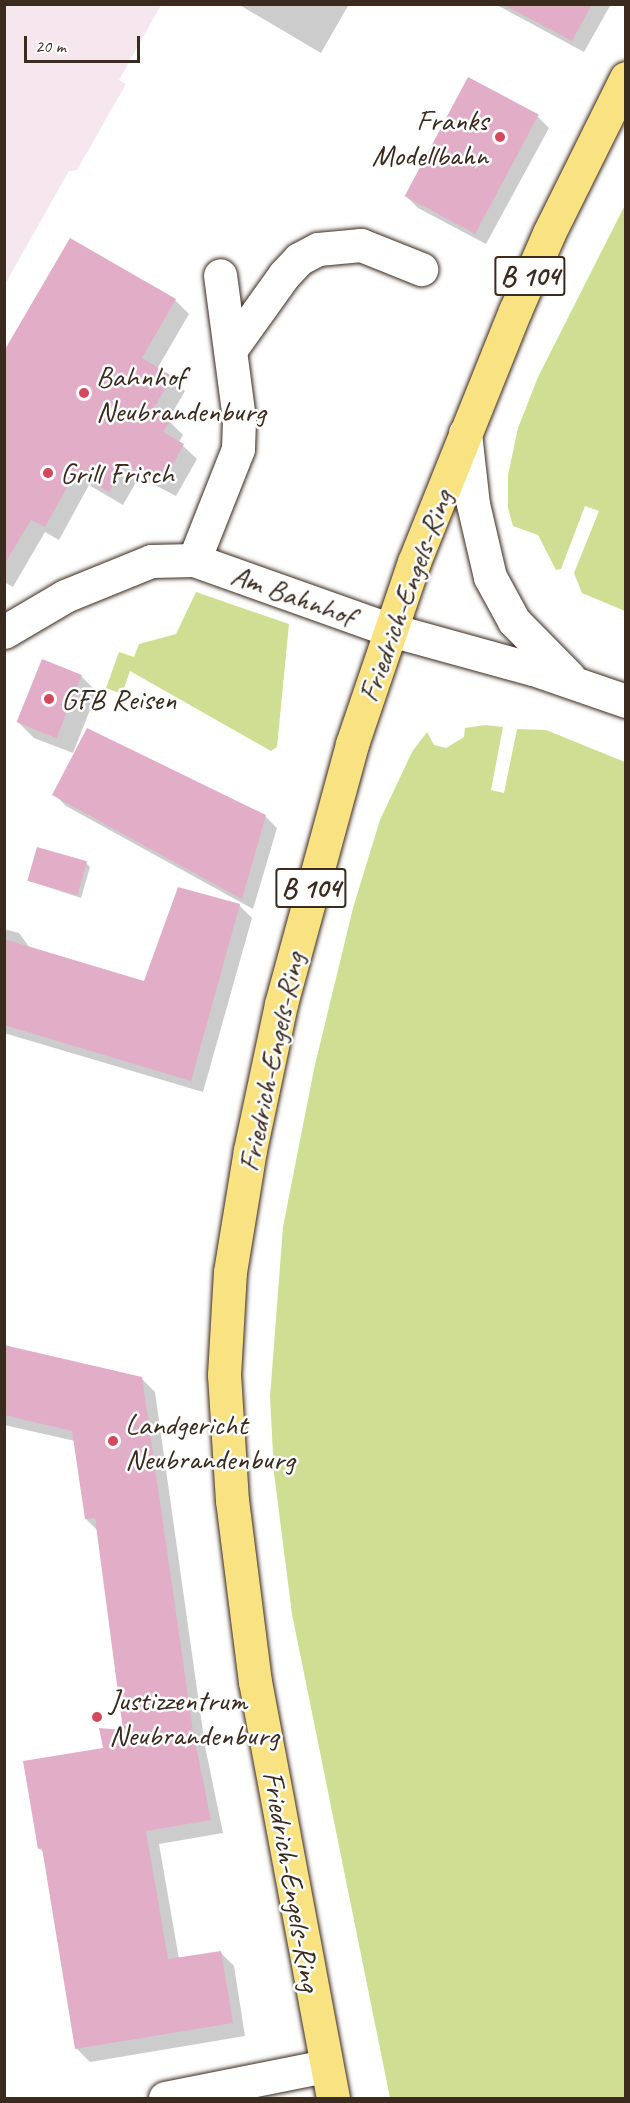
<!DOCTYPE html>
<html>
<head>
<meta charset="utf-8">
<style>
	body { margin:0 }
	#map { position:relative; width:630px; height:2103px; overflow:hidden; background:#fff; font-family:Caveat,sans-serif }
	div>[style] { position:absolute }
	.built>* { inset:0; background:#f6e6ee }
	.green>* { inset:0; background:#cfde92 }
	.shadow>* { inset:0; background:#0003 }
	.building>* { inset:0; background:#e2adc7; transform-origin:0 0 }
	.roads { filter:drop-shadow(0 0 2px #3b2a1e) drop-shadow(0 0 2px #3b2a1e) }
	.minor>* { height:33px; margin:-16.5px; padding:0 16.5px; transform-origin:16.5px; border-radius:16.5px; background:#fff }
	.primary>* { height:33px; margin:-16.5px; padding:0 16.5px; transform-origin:16.5px; border-radius:16.5px; background:#f8e281 }
	.dots>* { width:16px; height:16px; translate:-50% -50%; box-sizing:border-box; border:3px solid #fff; border-radius:50% }
	span { translate:-50% -50%; white-space:nowrap; text-align:center; line-height:1.15; -webkit-text-stroke:5px #fff; paint-order:stroke }
	.shield-label span { padding:2px 4px; background:#fff; border:2px solid; border-radius:4px; -webkit-text-stroke-width:0 }
	.shield-label { font-size:28px; color:#3b2a1e; font-weight:700 }
	.poi-label { font-size:30px; color:#3b2a1e }
	.right { translate:-100% -50%; text-align:right }
	.left { translate:0 -50%; text-align:left }
	.street-label { font-size:30px; color:#3b2a1e }
	.frame { position:absolute; inset:0; border:6px solid #3b2a1e; pointer-events:none }
	.scale { position:absolute; left:24px; top:36px; width:116px; height:27px; box-sizing:border-box; border:3px solid #3b2a1e; border-top:0; padding-left:8px; font-size:18px; line-height:21px; white-space:nowrap; color:#3b2a1e; -webkit-text-stroke:4px #fff; paint-order:stroke }
</style>
</head>
<body>
<div id="map">
	<div class="built">
		<div style="clip-path:polygon(5px 4px,161px 5px,119px 80px,126px 84px,77px 170px,69px 171px,5px 284px)"></div>
	</div>
	<div class="green">
		<div style="clip-path:polygon(625px 205px,625px 611px,582px 593px,574px 573px,599px 511px,585px 506px,561px 569px,556px 570px,538px 535px,513px 526px,508px 508px,508px 475px,518px 428px,538px 377px)"></div>
		<div style="clip-path:polygon(196px 592px,289px 624px,277px 747px,271px 751px,130px 671px,122px 694px,106px 688px,119px 652px,134px 657px,139px 644px,176px 634px)"></div>
		<div style="clip-path:polygon(485px 725px,503px 727px,491px 790px,504px 793px,517px 729px,546px 730px,625px 762px,625px 2098px,390px 2098px,292px 1614px,274px 1473px,270px 1397px,283px 1227px,314px 1069px,353px 908px,380px 820px,412px 752px,427px 732px,434px 745px,446px 748px,464px 737px,465px 728px)"></div>
	</div>
	<div class="shadow">
		<div style="clip-path:polygon(238px 4px,349px 4px,321px 53px)"></div>
		<div style="clip-path:polygon(495px 4px,611px 4px,584px 52px)"></div>
		<div style="clip-path:polygon(537px 116px,549px 128px,486px 244px,418px 208px,406px 196px)"></div>
		<div style="clip-path:polygon(175px 300px,189px 314px,157px 369px,185px 391px,168px 420px,183px 435px,179px 442px,197px 459px,176px 496px,139px 477px,123px 505px,89px 485px,59px 540px,45px 532px,13px 587px,4px 582px,4px 354px)"></div>
		<div style="clip-path:polygon(81px 676px,97px 692px,73px 753px,34px 738px,18px 722px)"></div>
		<div style="clip-path:polygon(54px 794px,265px 816px,277px 828px,253px 909px,66px 806px)"></div>
		<div style="clip-path:polygon(86px 863px,90px 867px,81px 898px,29px 881px)"></div>
		<div style="clip-path:polygon(239px 905px,252px 918px,203px 1092px,4px 1033px,4px 929px,19px 933px,30px 948px,144px 983px)"></div>
		<div style="clip-path:polygon(4px 1349px,141px 1378px,155px 1392px,205px 1746px,223px 1833px,159px 1844px,179px 1959px,220px 1952px,234px 1966px,245px 2036px,90px 2062px,77px 2049px,45px 1854px,39px 1848px,104px 1749px,124px 1732px,98px 1531px,86px 1519px,75px 1441px,4px 1425px)"></div>
	</div>
	<div class="building">
		<div style="clip-path:polygon(503px 4px,592px 4px,572px 41px)"></div>
		<div style="left:468px;top:77px;width:80px;height:135px;rotate:28deg"></div>
		<div style="clip-path:polygon(70px 238px,176px 299px,142px 358px,172px 376px,153px 410px,171px 420px,163px 432px,184px 444px,162px 484px,125px 465px,109px 492px,75px 473px,45px 527px,31px 520px,4px 565px,4px 351px)"></div>
		<div style="left:42px;top:659px;width:43px;height:68px;rotate:22deg"></div>
		<div style="clip-path:polygon(87px 728px,266px 815px,242px 899px,52px 795px)"></div>
		<div style="left:37px;top:847px;width:52px;height:35px;rotate:16deg"></div>
		<div style="clip-path:polygon(178px 887px,240px 904px,191px 1081px,4px 1025px,4px 939px,144px 981px)"></div>
		<div style="clip-path:polygon(4px 1345px,142px 1377px,193px 1731px,211px 1820px,146px 1831px,168px 1959px,221px 1951px,233px 2023px,75px 2049px,42px 1848px,38px 1849px,23px 1761px,103px 1748px,99px 1728px,123px 1730px,95px 1518px,85px 1519px,72px 1431px,4px 1415px)"></div>
	</div>
	<div class="roads">
		<div class="minor">
			<div style="left:231px;top:349px;width:91px;rotate:-54.4deg"></div>
			<div style="left:284px;top:275px;width:22px;rotate:-47deg"></div>
			<div style="left:299px;top:259px;width:21px;rotate:-28deg"></div>
			<div style="left:318px;top:249px;width:43px;rotate:-5.3deg"></div>
			<div style="left:361px;top:245px;width:65px;rotate:21.8deg"></div>
			<div style="left:465px;top:433px;width:71px;rotate:83.6deg"></div>
			<div style="left:473px;top:504px;width:75px;rotate:76.9deg"></div>
			<div style="left:490px;top:577px;width:50px;rotate:61.4deg"></div>
			<div style="left:514px;top:621px;width:78px;rotate:45.5deg"></div>
			<div style="left:194px;top:560px;width:209px;rotate:19.6deg"></div>
			<div style="left:391px;top:630px;width:147px;rotate:15.4deg"></div>
			<div style="left:533px;top:669px;width:98px;rotate:19deg"></div>
			<div style="left:4px;top:632px;width:71px;rotate:-30.5deg"></div>
			<div style="left:65px;top:596px;width:93px;rotate:-22.1deg"></div>
			<div style="left:151px;top:561px;width:43px;rotate:-1.3deg"></div>
			<div style="left:194px;top:560px;width:119px;rotate:-68.4deg"></div>
			<div style="left:238px;top:449px;width:30px;rotate:-88deg"></div>
			<div style="left:239px;top:419px;width:145px;rotate:-97.5deg"></div>
			<div style="left:165px;top:2098px;width:163px;rotate:-11.3deg"></div>
		</div>
		<div class="primary">
			<div style="left:333px;top:2098px;width:423px;rotate:-100.6deg"></div>
			<div style="left:255px;top:1682px;width:182px;rotate:-97.2deg"></div>
			<div style="left:232px;top:1501px;width:126px;rotate:-93.6deg"></div>
			<div style="left:224px;top:1375px;width:103px;rotate:-86.7deg"></div>
			<div style="left:230px;top:1272px;width:124px;rotate:-80.7deg"></div>
			<div style="left:250px;top:1150px;width:149px;rotate:-78deg"></div>
			<div style="left:281px;top:1004px;width:270px;rotate:-74.7deg"></div>
			<div style="left:352px;top:744px;width:192px;rotate:-71.2deg"></div>
			<div style="left:414px;top:562px;width:271px;rotate:-68.1deg"></div>
			<div style="left:515px;top:311px;width:85px;rotate:-66.4deg"></div>
			<div style="left:549px;top:233px;width:173px;rotate:-63.6deg"></div>
		</div>
	</div>
	<div class="dots">
		<div style="left:500px;top:137px;background:#d1495b"></div>
		<div style="left:84px;top:393px;background:#d1495b"></div>
		<div style="left:48px;top:473px;background:#d1495b"></div>
		<div style="left:49px;top:699px;background:#d1495b"></div>
		<div style="left:113px;top:1441px;background:#d1495b"></div>
		<div style="left:97px;top:1717px;background:#d1495b"></div>
	</div>
	<div class="shield-label">
		<span style="left:530px;top:276px">B 104</span>
		<span style="left:311px;top:888px">B 104</span>
	</div>
	<div class="poi-label">
		<span class="right" style="left:488px;top:137px">Franks<br>Modellbahn</span>
		<span class="left" style="left:96px;top:393px">Bahnhof<br>Neubrandenburg</span>
		<span class="left" style="left:60px;top:473px">Grill Frisch</span>
		<span class="left" style="left:61px;top:699px">GFB Reisen</span>
		<span class="left" style="left:125px;top:1441px">Landgericht<br>Neubrandenburg</span>
		<span class="left" style="left:109px;top:1717px">Justizzentrum<br>Neubrandenburg</span>
	</div>
	<div class="street-label">
		<span style="left:293px;top:595px;rotate:20deg">Am Bahnhof</span>
		<span style="left:405px;top:596px;rotate:-70deg">Friedrich-Engels-Ring</span>
		<span style="left:271px;top:1062px;rotate:-78deg">Friedrich-Engels-Ring</span>
		<span style="left:292px;top:1881px;rotate:80deg">Friedrich-Engels-Ring</span>
	</div>
	<div class="frame"></div>
	<div class="scale">20 m</div>
</div>
</body>
</html>
